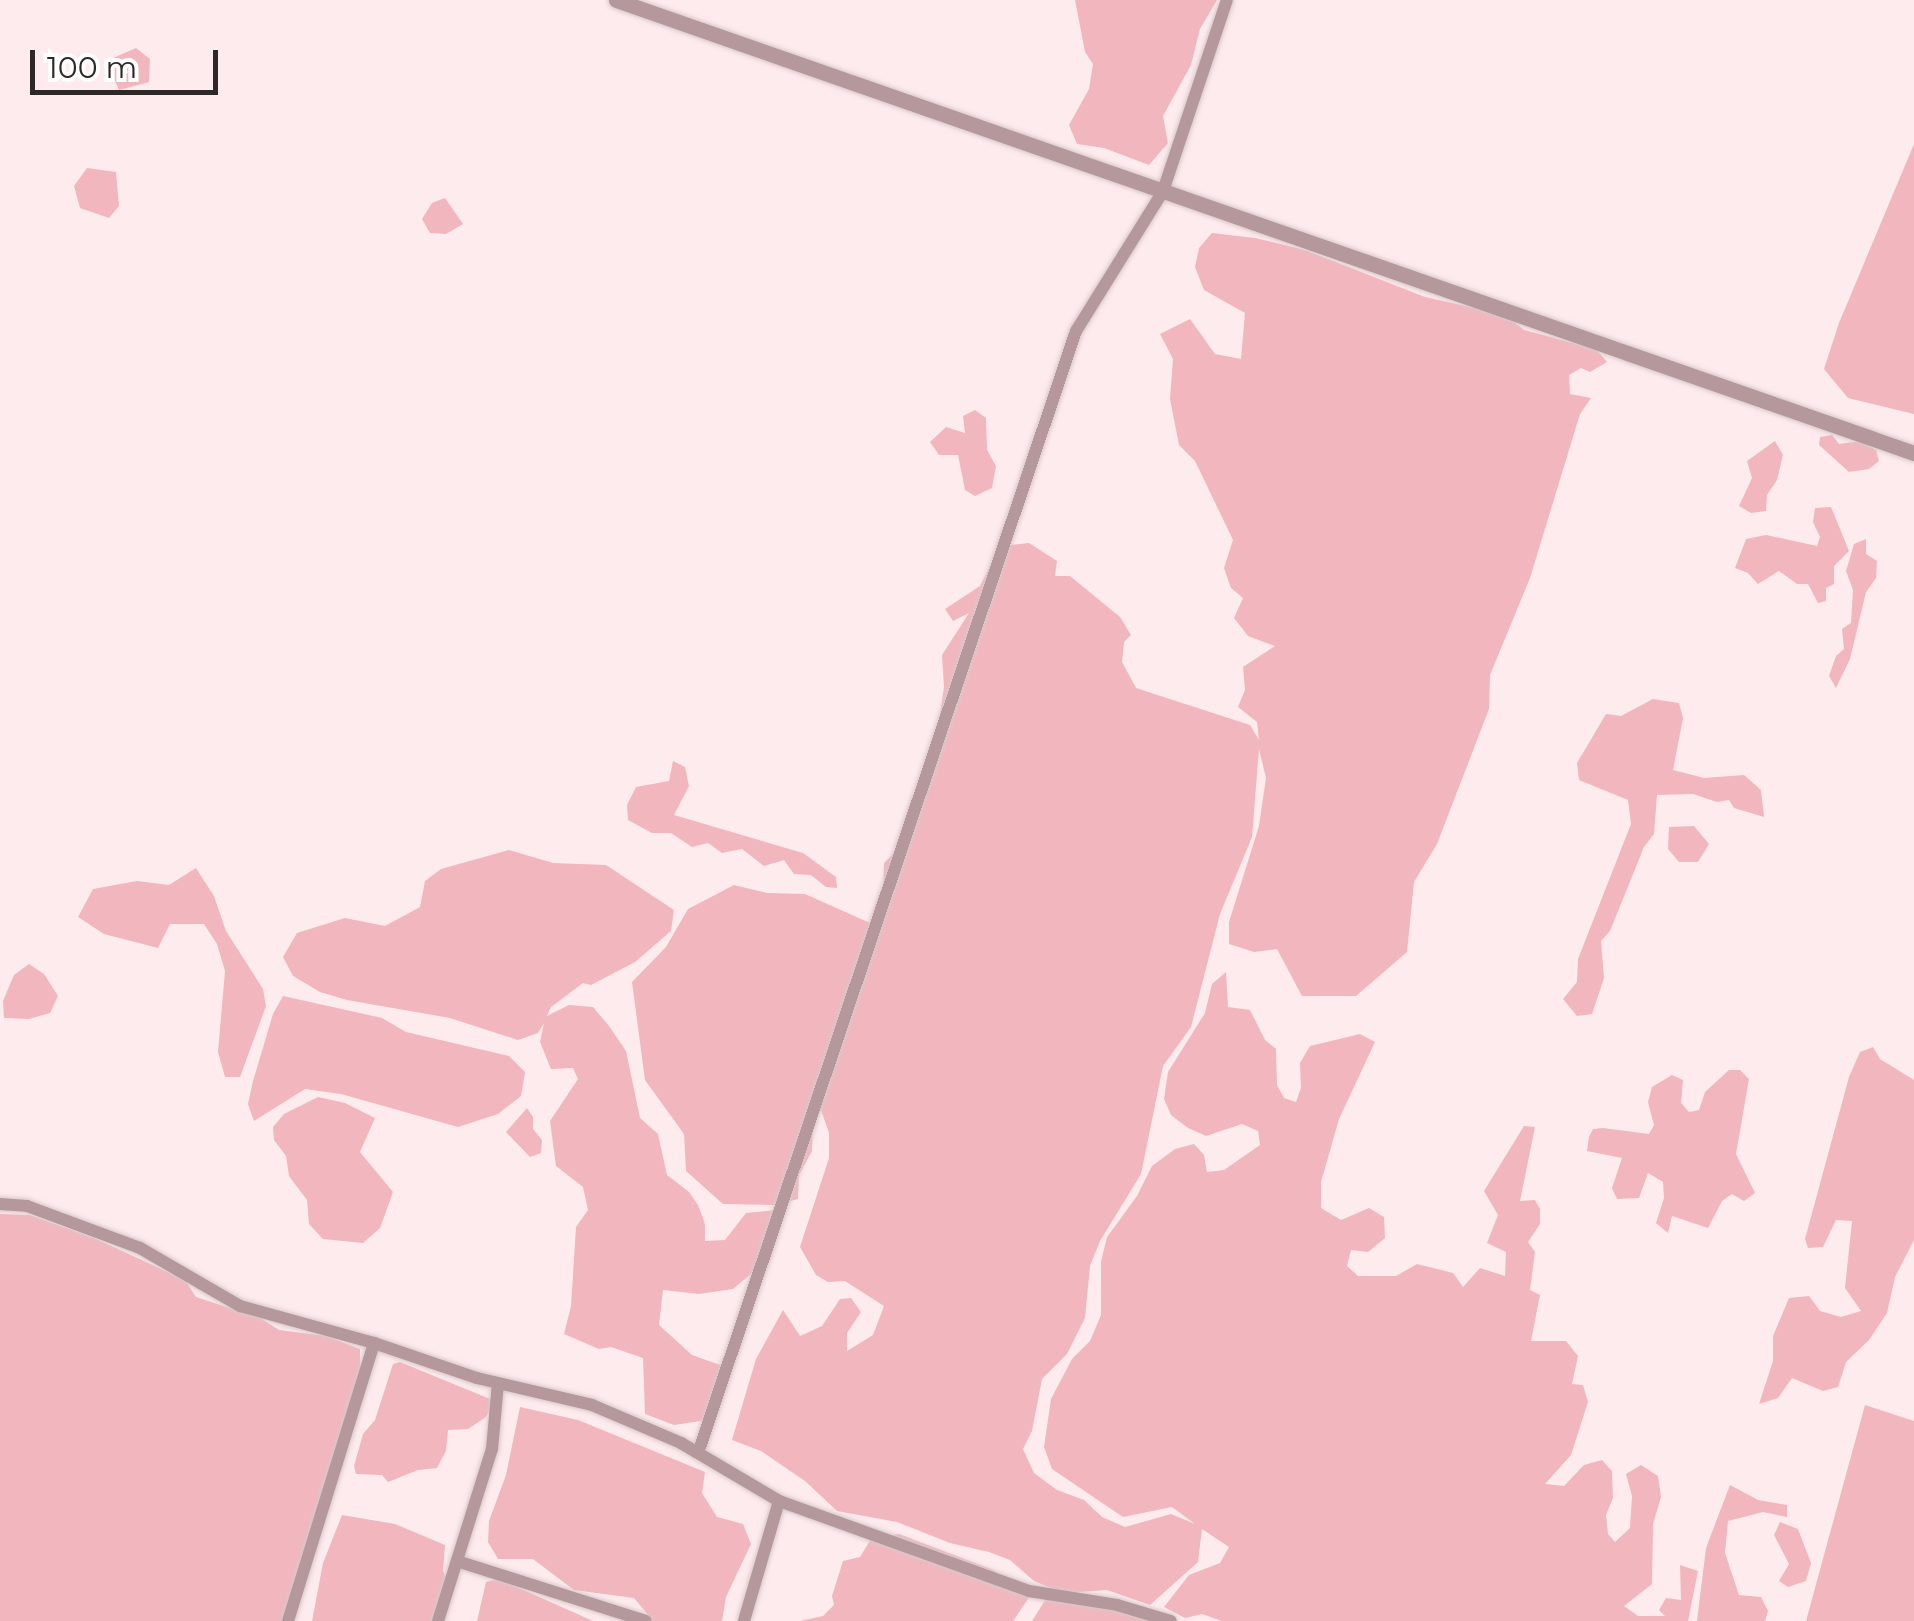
<!DOCTYPE html>
<html>
<head>
<meta charset="utf-8">
<style>
	body { margin:0 }
	#map { position:relative; width:1914px; height:1621px; overflow:hidden; background:#feebed; font-family:Montserrat,sans-serif }
	div>[style] { position:absolute }
	.green>* { inset:0; background:#f2b6be }
	.roads { filter:drop-shadow(0 0 2px #d9c8ca) drop-shadow(0 0 2px #d9c8ca) }
	.minor>* { height:12px; margin:-6px; padding:0 6px; transform-origin:6px; border-radius:6px; background:#b5989c }
	.tertiary>* { height:15px; margin:-7.5px; padding:0 7.5px; transform-origin:7.5px; border-radius:7.5px; background:#b5989c }
	span { translate:-50% -50%; white-space:nowrap; text-align:center; line-height:1.15; -webkit-text-stroke:9px #fff; paint-order:stroke }
	.scale { position:absolute; left:30px; top:50px; width:188px; height:45px; box-sizing:border-box; border:5px solid #2f2828; border-top:0; padding-left:12px; font-size:30px; line-height:35px; white-space:nowrap; color:#2f2828; -webkit-text-stroke:8px #fff; paint-order:stroke }
</style>
</head>
<body>
<div id="map">
	<div class="green">
		<div style="clip-path:polygon(1075px 0,1217px 0,1200px 29px,1191px 65px,1163px 116px,1168px 143px,1149px 165px,1104px 148px,1077px 144px,1069px 125px,1089px 89px,1093px 64px,1085px 52px)"></div>
		<div style="clip-path:polygon(136px 48px,150px 59px,149px 82px,119px 90px,106px 61px)"></div>
		<div style="clip-path:polygon(1914px 144px,1914px 414px,1848px 398px,1824px 369px,1839px 323px)"></div>
		<div style="clip-path:polygon(87px 168px,116px 172px,119px 206px,109px 218px,80px 208px,74px 186px)"></div>
		<div style="clip-path:polygon(445px 198px,463px 224px,446px 234px,430px 233px,422px 219px,432px 203px)"></div>
		<div style="clip-path:polygon(1212px 233px,1255px 238px,1305px 250px,1425px 297px,1506px 315px,1524px 330px,1596px 349px,1607px 362px,1590px 372px,1581px 368px,1569px 375px,1570px 394px,1591px 398px,1580px 414px,1530px 578px,1490px 675px,1489px 709px,1437px 844px,1414px 882px,1407px 952px,1356px 996px,1302px 996px,1277px 949px,1254px 952px,1229px 944px,1229px 922px,1259px 826px,1266px 778px,1259px 749px,1252px 837px,1220px 914px,1191px 1027px,1163px 1066px,1141px 1174px,1100px 1241px,1090px 1266px,1085px 1318px,1067px 1354px,1042px 1379px,1032px 1431px,1023px 1449px,1034px 1473px,1057px 1490px,1084px 1500px,1102px 1517px,1125px 1527px,1171px 1514px,1195px 1524px,1172px 1507px,1123px 1517px,1052px 1469px,1044px 1447px,1051px 1399px,1072px 1359px,1090px 1341px,1101px 1315px,1101px 1262px,1107px 1237px,1137px 1196px,1152px 1166px,1175px 1149px,1194px 1144px,1204px 1155px,1207px 1172px,1224px 1170px,1260px 1145px,1258px 1131px,1242px 1124px,1206px 1136px,1188px 1128px,1171px 1115px,1164px 1099px,1168px 1072px,1205px 1013px,1212px 984px,1226px 972px,1228px 1007px,1250px 1010px,1265px 1040px,1276px 1049px,1277px 1085px,1284px 1098px,1296px 1102px,1301px 1088px,1300px 1063px,1310px 1046px,1360px 1034px,1375px 1042px,1339px 1119px,1321px 1182px,1321px 1208px,1341px 1220px,1369px 1208px,1384px 1217px,1385px 1238px,1368px 1252px,1351px 1250px,1347px 1266px,1358px 1276px,1396px 1276px,1417px 1264px,1453px 1273px,1463px 1287px,1480px 1268px,1505px 1276px,1506px 1252px,1487px 1243px,1498px 1215px,1484px 1191px,1524px 1126px,1535px 1127px,1520px 1201px,1535px 1200px,1540px 1209px,1540px 1224px,1528px 1242px,1535px 1252px,1530px 1290px,1540px 1295px,1531px 1341px,1566px 1341px,1578px 1356px,1572px 1384px,1583px 1385px,1588px 1402px,1571px 1455px,1545px 1484px,1564px 1486px,1584px 1465px,1602px 1460px,1612px 1471px,1613px 1498px,1606px 1515px,1608px 1534px,1615px 1542px,1630px 1528px,1632px 1496px,1626px 1474px,1641px 1465px,1658px 1476px,1661px 1497px,1653px 1524px,1652px 1584px,1624px 1606px,1638px 1616px,1665px 1616px,1659px 1610px,1666px 1598px,1681px 1600px,1680px 1565px,1698px 1571px,1688px 1621px,1222px 1621px,1202px 1614px,1185px 1618px,1164px 1607px,1189px 1575px,1220px 1563px,1229px 1547px,1202px 1529px,1198px 1562px,1150px 1605px,1107px 1590px,1063px 1593px,1034px 1581px,1010px 1560px,989px 1552px,950px 1543px,897px 1522px,837px 1511px,805px 1481px,761px 1451px,732px 1440px,756px 1359px,783px 1310px,800px 1336px,822px 1326px,840px 1299px,851px 1298px,861px 1312px,847px 1333px,847px 1351px,873px 1335px,884px 1306px,845px 1281px,828px 1282px,816px 1275px,800px 1247px,829px 1158px,829px 1133px,821px 1110px,813px 1121px,812px 1151px,799px 1175px,798px 1199px,775px 1205px,723px 1204px,686px 1171px,684px 1134px,645px 1080px,632px 982px,666px 947px,688px 909px,734px 885px,767px 893px,805px 894px,870px 923px,883px 898px,884px 863px,896px 851px,937px 737px,944px 687px,942px 655px,969px 613px,953px 621px,945px 609px,980px 586px,1001px 546px,1029px 543px,1057px 561px,1055px 576px,1070px 576px,1120px 617px,1131px 635px,1124px 642px,1122px 662px,1136px 688px,1250px 725px,1259px 740px,1257px 722px,1238px 707px,1245px 690px,1243px 667px,1275px 646px,1248px 636px,1234px 618px,1243px 598px,1231px 588px,1224px 568px,1233px 540px,1195px 461px,1179px 445px,1170px 399px,1173px 359px,1160px 334px,1190px 319px,1215px 354px,1241px 359px,1245px 313px,1204px 290px,1195px 267px,1199px 248px)"></div>
		<div style="clip-path:polygon(975px 410px,986px 418px,987px 450px,996px 466px,992px 488px,975px 496px,965px 490px,958px 455px,939px 455px,930px 442px,946px 427px,965px 433px,963px 416px)"></div>
		<div style="clip-path:polygon(1832px 435px,1839px 444px,1860px 441px,1876px 450px,1879px 461px,1869px 469px,1849px 472px,1819px 445px,1820px 437px)"></div>
		<div style="clip-path:polygon(1775px 441px,1783px 455px,1777px 480px,1767px 495px,1766px 511px,1751px 513px,1739px 506px,1752px 478px,1747px 461px)"></div>
		<div style="clip-path:polygon(1831px 507px,1849px 551px,1834px 566px,1834px 584px,1826px 588px,1826px 601px,1818px 603px,1808px 584px,1797px 584px,1779px 571px,1758px 584px,1748px 573px,1735px 568px,1746px 539px,1766px 535px,1817px 546px,1820px 537px,1813px 522px,1815px 508px)"></div>
		<div style="clip-path:polygon(1866px 539px,1866px 554px,1877px 561px,1876px 578px,1866px 592px,1850px 659px,1836px 688px,1829px 676px,1836px 656px,1844px 649px,1842px 629px,1851px 623px,1853px 590px,1846px 571px,1854px 544px)"></div>
		<div style="clip-path:polygon(1653px 699px,1679px 703px,1683px 718px,1673px 770px,1704px 778px,1744px 775px,1761px 790px,1764px 817px,1734px 808px,1729px 800px,1717px 802px,1693px 794px,1657px 795px,1654px 834px,1644px 847px,1610px 931px,1601px 941px,1604px 978px,1592px 1014px,1577px 1016px,1563px 999px,1577px 982px,1578px 959px,1631px 824px,1628px 800px,1579px 780px,1577px 763px,1606px 714px,1621px 716px)"></div>
		<div style="clip-path:polygon(673px 761px,685px 767px,689px 786px,674px 815px,803px 853px,836px 877px,837px 888px,826px 887px,811px 875px,794px 874px,784px 860px,764px 866px,742px 849px,722px 853px,708px 843px,692px 847px,671px 833px,652px 833px,628px 820px,627px 805px,636px 787px,669px 781px)"></div>
		<div style="clip-path:polygon(1694px 826px,1709px 844px,1698px 862px,1679px 862px,1668px 849px,1669px 827px)"></div>
		<div style="clip-path:polygon(509px 850px,553px 863px,606px 865px,674px 910px,671px 931px,635px 962px,591px 985px,583px 983px,551px 1007px,547px 1016px,569px 1005px,593px 1007px,609px 1026px,626px 1051px,640px 1118px,658px 1134px,667px 1175px,689px 1192px,698px 1205px,705px 1224px,705px 1241px,725px 1240px,746px 1213px,776px 1210px,757px 1269px,733px 1289px,699px 1294px,663px 1290px,659px 1325px,692px 1355px,723px 1366px,707px 1420px,674px 1425px,645px 1414px,643px 1358px,611px 1347px,599px 1349px,564px 1334px,571px 1306px,576px 1227px,588px 1210px,583px 1187px,556px 1166px,550px 1121px,578px 1079px,573px 1068px,551px 1069px,540px 1042px,544px 1023px,538px 1033px,518px 1040px,450px 1018px,347px 1000px,320px 992px,293px 976px,283px 957px,297px 933px,345px 918px,385px 926px,420px 907px,425px 881px,441px 869px)"></div>
		<div style="clip-path:polygon(196px 868px,214px 896px,226px 931px,263px 989px,266px 1006px,240px 1077px,225px 1077px,218px 1052px,225px 971px,217px 944px,204px 924px,170px 924px,158px 948px,104px 934px,78px 917px,93px 889px,137px 881px,169px 885px)"></div>
		<div style="clip-path:polygon(29px 964px,44px 974px,58px 996px,50px 1013px,29px 1019px,4px 1018px,3px 1001px,14px 975px)"></div>
		<div style="clip-path:polygon(283px 996px,382px 1018px,406px 1032px,509px 1056px,525px 1072px,521px 1096px,498px 1114px,458px 1127px,341px 1094px,305px 1089px,254px 1121px,248px 1104px,253px 1081px,273px 1014px)"></div>
		<div style="clip-path:polygon(1873px 1047px,1880px 1059px,1914px 1080px,1914px 1240px,1895px 1277px,1887px 1313px,1869px 1340px,1846px 1362px,1838px 1387px,1823px 1391px,1792px 1378px,1778px 1398px,1759px 1404px,1773px 1361px,1773px 1336px,1789px 1298px,1809px 1296px,1820px 1311px,1841px 1317px,1861px 1311px,1845px 1288px,1852px 1221px,1836px 1220px,1823px 1247px,1808px 1248px,1805px 1239px,1849px 1077px,1860px 1052px)"></div>
		<div style="clip-path:polygon(1729px 1070px,1740px 1070px,1749px 1079px,1736px 1154px,1755px 1193px,1744px 1201px,1732px 1194px,1722px 1201px,1708px 1228px,1672px 1216px,1668px 1233px,1656px 1223px,1664px 1198px,1663px 1182px,1648px 1173px,1639px 1198px,1617px 1199px,1612px 1188px,1622px 1158px,1587px 1151px,1589px 1137px,1593px 1129px,1603px 1128px,1649px 1134px,1654px 1125px,1648px 1102px,1652px 1087px,1672px 1075px,1683px 1080px,1681px 1103px,1689px 1112px,1699px 1110px,1705px 1092px)"></div>
		<div style="clip-path:polygon(318px 1097px,345px 1103px,375px 1118px,360px 1152px,393px 1192px,380px 1228px,363px 1243px,323px 1239px,309px 1224px,307px 1200px,289px 1176px,286px 1156px,274px 1140px,273px 1127px,284px 1114px)"></div>
		<div style="clip-path:polygon(527px 1108px,533px 1117px,533px 1129px,542px 1140px,541px 1153px,530px 1157px,506px 1132px)"></div>
		<div style="clip-path:polygon(0 1214px,30px 1215px,94px 1238px,185px 1280px,196px 1297px,260px 1318px,279px 1330px,326px 1336px,360px 1349px,360px 1372px,282px 1621px,0 1621px)"></div>
		<div style="clip-path:polygon(400px 1362px,495px 1401px,486px 1417px,468px 1429px,448px 1430px,446px 1451px,437px 1468px,418px 1470px,388px 1482px,382px 1475px,356px 1474px,354px 1466px,363px 1434px,375px 1420px,393px 1364px)"></div>
		<div style="clip-path:polygon(1865px 1405px,1914px 1421px,1914px 1621px,1806px 1621px)"></div>
		<div style="clip-path:polygon(520px 1407px,578px 1420px,705px 1472px,702px 1493px,717px 1517px,743px 1524px,751px 1544px,726px 1597px,722px 1621px,653px 1621px,634px 1598px,574px 1590px,533px 1559px,498px 1559px,488px 1542px,489px 1521px,506px 1475px)"></div>
		<div style="clip-path:polygon(1730px 1485px,1758px 1500px,1787px 1505px,1787px 1517px,1763px 1512px,1728px 1521px,1725px 1553px,1739px 1595px,1761px 1597px,1768px 1611px,1765px 1621px,1697px 1621px,1706px 1548px)"></div>
		<div style="clip-path:polygon(342px 1515px,395px 1524px,445px 1545px,443px 1571px,453px 1593px,436px 1621px,312px 1621px,323px 1563px)"></div>
		<div style="clip-path:polygon(1780px 1522px,1798px 1529px,1811px 1563px,1806px 1581px,1788px 1587px,1779px 1581px,1789px 1564px,1774px 1535px)"></div>
		<div style="clip-path:polygon(899px 1534px,993px 1570px,1030px 1596px,1013px 1621px,800px 1621px,823px 1616px,834px 1605px,832px 1596px,843px 1561px,860px 1557px,871px 1539px)"></div>
		<div style="clip-path:polygon(499px 1579px,593px 1621px,477px 1621px,486px 1582px)"></div>
		<div style="clip-path:polygon(1047px 1597px,1096px 1601px,1163px 1621px,1032px 1621px)"></div>
	</div>
	<div class="roads">
		<div class="minor">
			<div style="left:0;top:1204px;width:27px;rotate:4deg"></div>
			<div style="left:27px;top:1206px;width:121px;rotate:20.4deg"></div>
			<div style="left:140px;top:1248px;width:116px;rotate:30.1deg"></div>
			<div style="left:240px;top:1306px;width:139px;rotate:15.4deg"></div>
			<div style="left:374px;top:1343px;width:109px;rotate:18.8deg"></div>
			<div style="left:477px;top:1378px;width:118px;rotate:13.2deg"></div>
			<div style="left:592px;top:1405px;width:97px;rotate:23.1deg"></div>
			<div style="left:681px;top:1443px;width:114px;rotate:30.6deg"></div>
			<div style="left:779px;top:1501px;width:125px;rotate:106.3deg"></div>
			<div style="left:698px;top:1453px;width:1184px;rotate:-71.38deg"></div>
			<div style="left:1076px;top:331px;width:165px;rotate:-58.1deg"></div>
			<div style="left:1163px;top:191px;width:201px;rotate:-71.5deg"></div>
			<div style="left:779px;top:1501px;width:266px;rotate:19.8deg"></div>
			<div style="left:1029px;top:1591px;width:89px;rotate:9deg"></div>
			<div style="left:1117px;top:1605px;width:56px;rotate:16.5deg"></div>
			<div style="left:457px;top:1561px;width:198px;rotate:17.6deg"></div>
			<div style="left:288px;top:1621px;width:291px;rotate:-72.8deg"></div>
			<div style="left:438px;top:1621px;width:180px;rotate:-72.6deg"></div>
			<div style="left:492px;top:1449px;width:66px;rotate:-84.8deg"></div>
		</div>
		<div class="tertiary">
			<div style="left:616px;top:0;width:1375px;rotate:19.24deg"></div>
		</div>
	</div>
	<div class="scale">100 m</div>
</div>
</body>
</html>
